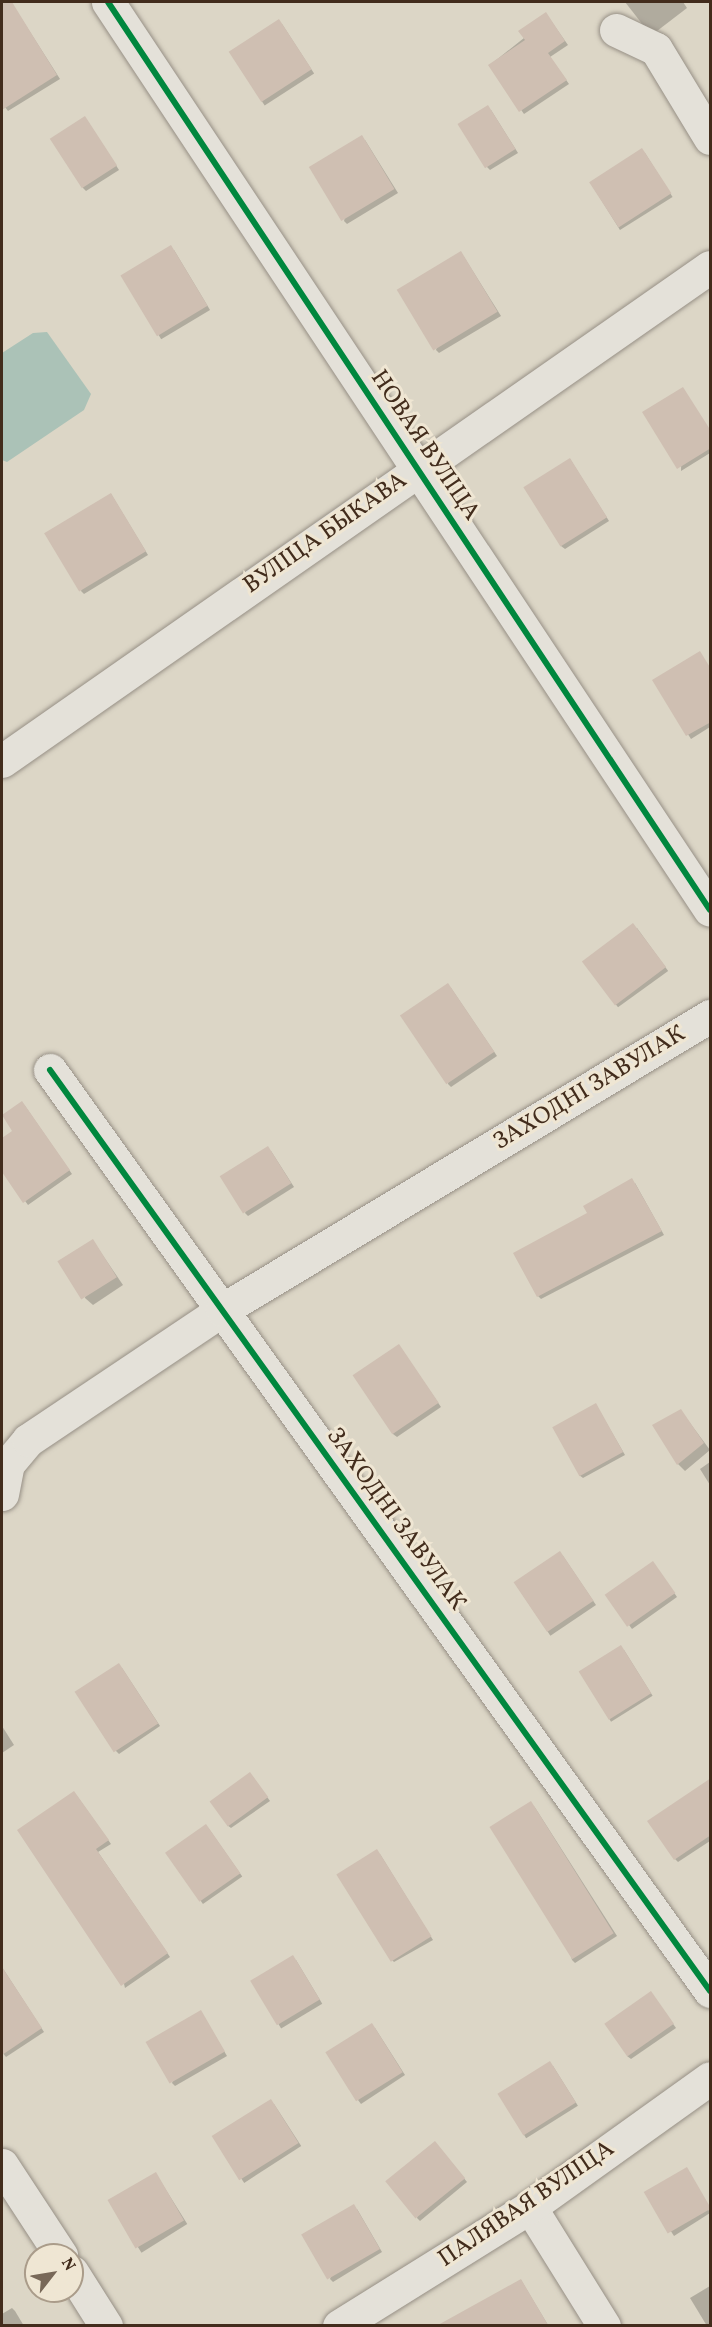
<!DOCTYPE html>
<html>
<head>
<meta charset="utf-8">
<style>
	body { margin:0 }
	#map { position:relative; width:712px; height:2327px; overflow:hidden; background:#dcd6c6; font-family:Vollkorn,serif }
	div>[style] { position:absolute }
	.water>* { inset:0; background:#abc2b7 }
	.shadow>* { inset:0; background:#0003; transform-origin:0 0 }
	.building>* { inset:0; background:#cfbfb2; transform-origin:0 0 }
	.roads { filter:drop-shadow(0 0 2px #979086) drop-shadow(0 0 2px #979086) }
	.street>* { height:33px; margin:-16.5px; padding:0 16.5px; transform-origin:16.5px; border-radius:16.5px; background:#e4e1d9 }
	.cycleway>* { height:6px; margin:-3px; padding:0 3px; transform-origin:3px; border-radius:3px; background:#00873e }
	span { translate:-50% -50%; white-space:nowrap; text-align:center; line-height:1.15; -webkit-text-stroke:6px #efe6d3; paint-order:stroke }
	.street-label { font-size:24px; color:#422c1c }
	.frame { position:absolute; inset:0; border:3px solid #422c1c; pointer-events:none }
	.north { position:absolute; left:24px; top:2243px; width:60px; height:60px; box-sizing:border-box; background:#efe6d3; border:2px solid #aa9c8a; border-radius:50%; rotate:59deg; font-size:16px; font-weight:700; line-height:24px; text-align:center; color:#422c1c }
	.north::after { content:''; display:block; margin:auto; width:21px; height:27px; background:#786858; clip-path:polygon(50% 0,100% 100%,50% 72%,0 100%) }
</style>
</head>
<body>
<div id="map">
	<div class="water">
		<div style="clip-path:polygon(47px 332px,91px 394px,84px 410px,7px 462px,2px 460px,2px 353px,33px 333px)"></div>
	</div>
	<div class="shadow">
		<div style="clip-path:polygon(625px 2px,683px 2px,687px 8px,657px 31px,643px 25px)"></div>
		<div style="clip-path:polygon(16px 10px,60px 79px,8px 111px,2px 103px,2px 19px)"></div>
		<div style="clip-path:polygon(549px 18px,568px 45px,550px 57px,569px 84px,524px 114px,490px 65px)"></div>
		<div style="left:282px;top:24px;width:59px;height:59px;rotate:57deg"></div>
		<div style="clip-path:polygon(491px 110px,518px 153px,490px 170px,487px 167px)"></div>
		<div style="clip-path:polygon(88px 122px,119px 170px,86px 191px,83px 188px)"></div>
		<div style="clip-path:polygon(365px 140px,398px 193px,347px 224px,344px 221px)"></div>
		<div style="left:645px;top:153px;width:52px;height:62px;rotate:58deg"></div>
		<div style="left:174px;top:250px;width:70px;height:57px;rotate:59deg"></div>
		<div style="clip-path:polygon(464px 257px,501px 316px,439px 353px,436px 350px)"></div>
		<div style="clip-path:polygon(683px 389px,710px 432px,710px 453px,681px 471px)"></div>
		<div style="clip-path:polygon(570px 459px,609px 521px,565px 549px,561px 546px)"></div>
		<div style="clip-path:polygon(111px 494px,148px 555px,84px 594px,81px 591px)"></div>
		<div style="clip-path:polygon(710px 669px,710px 727px,691px 739px,654px 681px)"></div>
		<div style="left:637px;top:928px;width:53px;height:62px;rotate:54deg"></div>
		<div style="clip-path:polygon(451px 988px,497px 1056px,451px 1087px,448px 1084px)"></div>
		<div style="clip-path:polygon(25px 1106px,72px 1174px,28px 1205px,2px 1169px,2px 1140px,14px 1131px)"></div>
		<div style="clip-path:polygon(271px 1151px,294px 1187px,248px 1216px,245px 1213px)"></div>
		<div style="clip-path:polygon(635px 1183px,664px 1235px,541px 1299px,538px 1296px,589px 1214px)"></div>
		<div style="clip-path:polygon(93px 1241px,123px 1285px,93px 1305px,85px 1298px)"></div>
		<div style="clip-path:polygon(399px 1346px,441px 1407px,397px 1437px,393px 1434px)"></div>
		<div style="clip-path:polygon(596px 1405px,625px 1455px,583px 1478px,579px 1475px)"></div>
		<div style="clip-path:polygon(681px 1411px,710px 1450px,685px 1471px,678px 1464px)"></div>
		<div style="clip-path:polygon(710px 1462px,710px 1485px,700px 1469px)"></div>
		<div style="left:563px;top:1556px;width:59px;height:55px;rotate:56deg"></div>
		<div style="clip-path:polygon(656px 1567px,677px 1597px,632px 1629px,607px 1595px)"></div>
		<div style="left:624px;top:1650px;width:54px;height:49px;rotate:58deg"></div>
		<div style="clip-path:polygon(122px 1668px,160px 1726px,119px 1754px,116px 1751px)"></div>
		<div style="clip-path:polygon(2px 1726px,14px 1745px,2px 1753px)"></div>
		<div style="clip-path:polygon(253px 1777px,270px 1801px,231px 1828px,227px 1825px)"></div>
		<div style="clip-path:polygon(710px 1787px,710px 1841px,678px 1862px,675px 1859px)"></div>
		<div style="clip-path:polygon(77px 1796px,111px 1844px,98px 1852px,170px 1957px,125px 1988px)"></div>
		<div style="clip-path:polygon(534px 1806px,617px 1936px,575px 1963px,572px 1960px)"></div>
		<div style="left:209px;top:1829px;width:58px;height:48px;rotate:55deg"></div>
		<div style="clip-path:polygon(380px 1854px,433px 1940px,394px 1962px,391px 1959px)"></div>
		<div style="left:296px;top:1960px;width:51px;height:48px;rotate:59deg"></div>
		<div style="clip-path:polygon(2px 1967px,44px 2032px,6px 2057px,2px 2052px)"></div>
		<div style="clip-path:polygon(651px 1993px,676px 2028px,631px 2059px,627px 2056px)"></div>
		<div style="clip-path:polygon(201px 2012px,227px 2056px,175px 2086px,172px 2083px)"></div>
		<div style="clip-path:polygon(375px 2028px,405px 2075px,361px 2104px,358px 2100px)"></div>
		<div style="left:553px;top:2066px;width:47px;height:61px;rotate:58deg"></div>
		<div style="left:274px;top:2104px;width:50px;height:68px;rotate:57deg"></div>
		<div style="clip-path:polygon(438px 2146px,467px 2182px,420px 2221px,417px 2218px)"></div>
		<div style="clip-path:polygon(690px 2173px,710px 2213px,674px 2236px,647px 2194px)"></div>
		<div style="left:156px;top:2174px;width:59px;height:54px;rotate:58deg"></div>
		<div style="clip-path:polygon(357px 2209px,382px 2252px,333px 2282px,330px 2279px)"></div>
		<div style="clip-path:polygon(521px 2280px,548px 2325px,462px 2326px,457px 2316px)"></div>
		<div style="clip-path:polygon(710px 2286px,710px 2326px,707px 2326px,690px 2298px)"></div>
		<div style="clip-path:polygon(12px 2308px,15px 2311px,24px 2326px,2px 2326px,2px 2314px)"></div>
	</div>
	<div class="building">
		<div style="clip-path:polygon(2px 2px,12px 2px,57px 75px,2px 110px)"></div>
		<div style="clip-path:polygon(546px 12px,565px 41px,548px 53px,567px 80px,519px 112px,488px 65px,525px 40px,518px 31px)"></div>
		<div style="left:279px;top:19px;width:60px;height:60px;rotate:57deg"></div>
		<div style="left:488px;top:105px;width:52px;height:36px;rotate:58deg"></div>
		<div style="left:85px;top:116px;width:59px;height:42px;rotate:57deg"></div>
		<div style="left:362px;top:135px;width:63px;height:62px;rotate:59deg"></div>
		<div style="left:642px;top:148px;width:54px;height:63px;rotate:57deg"></div>
		<div style="left:171px;top:245px;width:71px;height:59px;rotate:59deg"></div>
		<div style="left:461px;top:251px;width:71px;height:75px;rotate:59deg"></div>
		<div style="clip-path:polygon(683px 387px,711px 431px,711px 448px,677px 469px,642px 412px)"></div>
		<div style="left:570px;top:458px;width:70px;height:55px;rotate:58deg"></div>
		<div style="left:111px;top:493px;width:68px;height:78px;rotate:59deg"></div>
		<div style="clip-path:polygon(700px 651px,711px 669px,711px 722px,686px 736px,652px 680px)"></div>
		<div style="left:633px;top:923px;width:55px;height:64px;rotate:53deg"></div>
		<div style="left:448px;top:983px;width:83px;height:58px;rotate:56deg"></div>
		<div style="clip-path:polygon(22px 1101px,70px 1170px,23px 1203px,2px 1172px,2px 1138px,12px 1131px,2px 1115px)"></div>
		<div style="left:268px;top:1146px;width:44px;height:57px;rotate:58deg"></div>
		<div style="clip-path:polygon(632px 1178px,662px 1231px,537px 1297px,513px 1253px,587px 1213px,583px 1206px)"></div>
		<div style="left:93px;top:1239px;width:45px;height:42px;rotate:58deg"></div>
		<div style="left:399px;top:1344px;width:71px;height:56px;rotate:56deg"></div>
		<div style="left:596px;top:1403px;width:56px;height:50px;rotate:61deg"></div>
		<div style="clip-path:polygon(681px 1409px,704px 1443px,677px 1465px,652px 1425px)"></div>
		<div style="left:560px;top:1551px;width:60px;height:56px;rotate:56deg"></div>
		<div style="left:653px;top:1561px;width:39px;height:59px;rotate:55deg"></div>
		<div style="left:621px;top:1645px;width:57px;height:50px;rotate:58deg"></div>
		<div style="left:119px;top:1663px;width:72px;height:53px;rotate:57deg"></div>
		<div style="left:250px;top:1772px;width:31px;height:50px;rotate:54deg"></div>
		<div style="clip-path:polygon(711px 1778px,711px 1835px,674px 1860px,647px 1821px)"></div>
		<div style="clip-path:polygon(74px 1791px,109px 1840px,96px 1849px,168px 1953px,121px 1986px,17px 1830px)"></div>
		<div style="left:531px;top:1801px;width:156px;height:49px;rotate:58deg"></div>
		<div style="left:206px;top:1824px;width:60px;height:50px;rotate:55deg"></div>
		<div style="left:377px;top:1849px;width:103px;height:48px;rotate:58deg"></div>
		<div style="left:293px;top:1955px;width:52px;height:50px;rotate:59deg"></div>
		<div style="clip-path:polygon(2px 1967px,42px 2028px,2px 2055px)"></div>
		<div style="left:651px;top:1991px;width:40px;height:57px;rotate:55deg"></div>
		<div style="left:201px;top:2010px;width:48px;height:64px;rotate:60deg"></div>
		<div style="left:372px;top:2023px;width:58px;height:55px;rotate:58deg"></div>
		<div style="left:550px;top:2061px;width:49px;height:62px;rotate:58deg"></div>
		<div style="left:271px;top:2099px;width:52px;height:70px;rotate:58deg"></div>
		<div style="left:435px;top:2141px;width:48px;height:64px;rotate:51deg"></div>
		<div style="left:687px;top:2167px;width:48px;height:50px;rotate:60deg"></div>
		<div style="left:156px;top:2172px;width:56px;height:56px;rotate:60deg"></div>
		<div style="left:354px;top:2204px;width:52px;height:61px;rotate:60deg"></div>
		<div style="clip-path:polygon(521px 2279px,548px 2325px,438px 2325px)"></div>
	</div>
	<div class="roads">
		<div class="street">
			<div style="left:108px;top:2px;width:1089px;rotate:56.46deg"></div>
			<div style="left:616px;top:30px;width:44px;rotate:25.4deg"></div>
			<div style="left:656px;top:49px;width:104px;rotate:58.8deg"></div>
			<div style="left:2px;top:761px;width:863px;rotate:-34.91deg"></div>
			<div style="left:50px;top:1070px;width:1133px;rotate:54.37deg"></div>
			<div style="left:2px;top:1494px;width:31px;rotate:-79deg"></div>
			<div style="left:8px;top:1464px;width:31px;rotate:-50deg"></div>
			<div style="left:28px;top:1440px;width:234px;rotate:-33.8deg"></div>
			<div style="left:222px;top:1310px;width:570px;rotate:-31.07deg"></div>
			<div style="left:2px;top:2165px;width:108px;rotate:56.8deg"></div>
			<div style="left:530px;top:2207px;width:140px;rotate:58.1deg"></div>
			<div style="left:72px;top:2272px;width:64px;rotate:57.8deg"></div>
			<div style="left:339px;top:2326px;width:225px;rotate:-31.9deg"></div>
			<div style="left:530px;top:2207px;width:221px;rotate:-35.6deg"></div>
		</div>
	</div>
	<div class="cycleway">
		<div style="left:108px;top:2px;width:1089px;rotate:56.46deg"></div>
		<div style="left:50px;top:1070px;width:1133px;rotate:54.37deg"></div>
	</div>
	<div class="street-label">
		<span style="left:424px;top:446px;rotate:56deg">НОВАЯ ВУЛІЦА</span>
		<span style="left:326px;top:534px;rotate:-35deg">ВУЛІЦА БЫКАВА</span>
		<span style="left:590px;top:1089px;rotate:-31deg">ЗАХОДНІ ЗАВУЛАК</span>
		<span style="left:395px;top:1520px;rotate:54deg">ЗАХОДНІ ЗАВУЛАК</span>
		<span style="left:527px;top:2205px;rotate:-34deg">ПАЛЯВАЯ ВУЛІЦА</span>
	</div>
	<div class="frame"></div>
	<div class="north">N</div>
</div>
</body>
</html>
